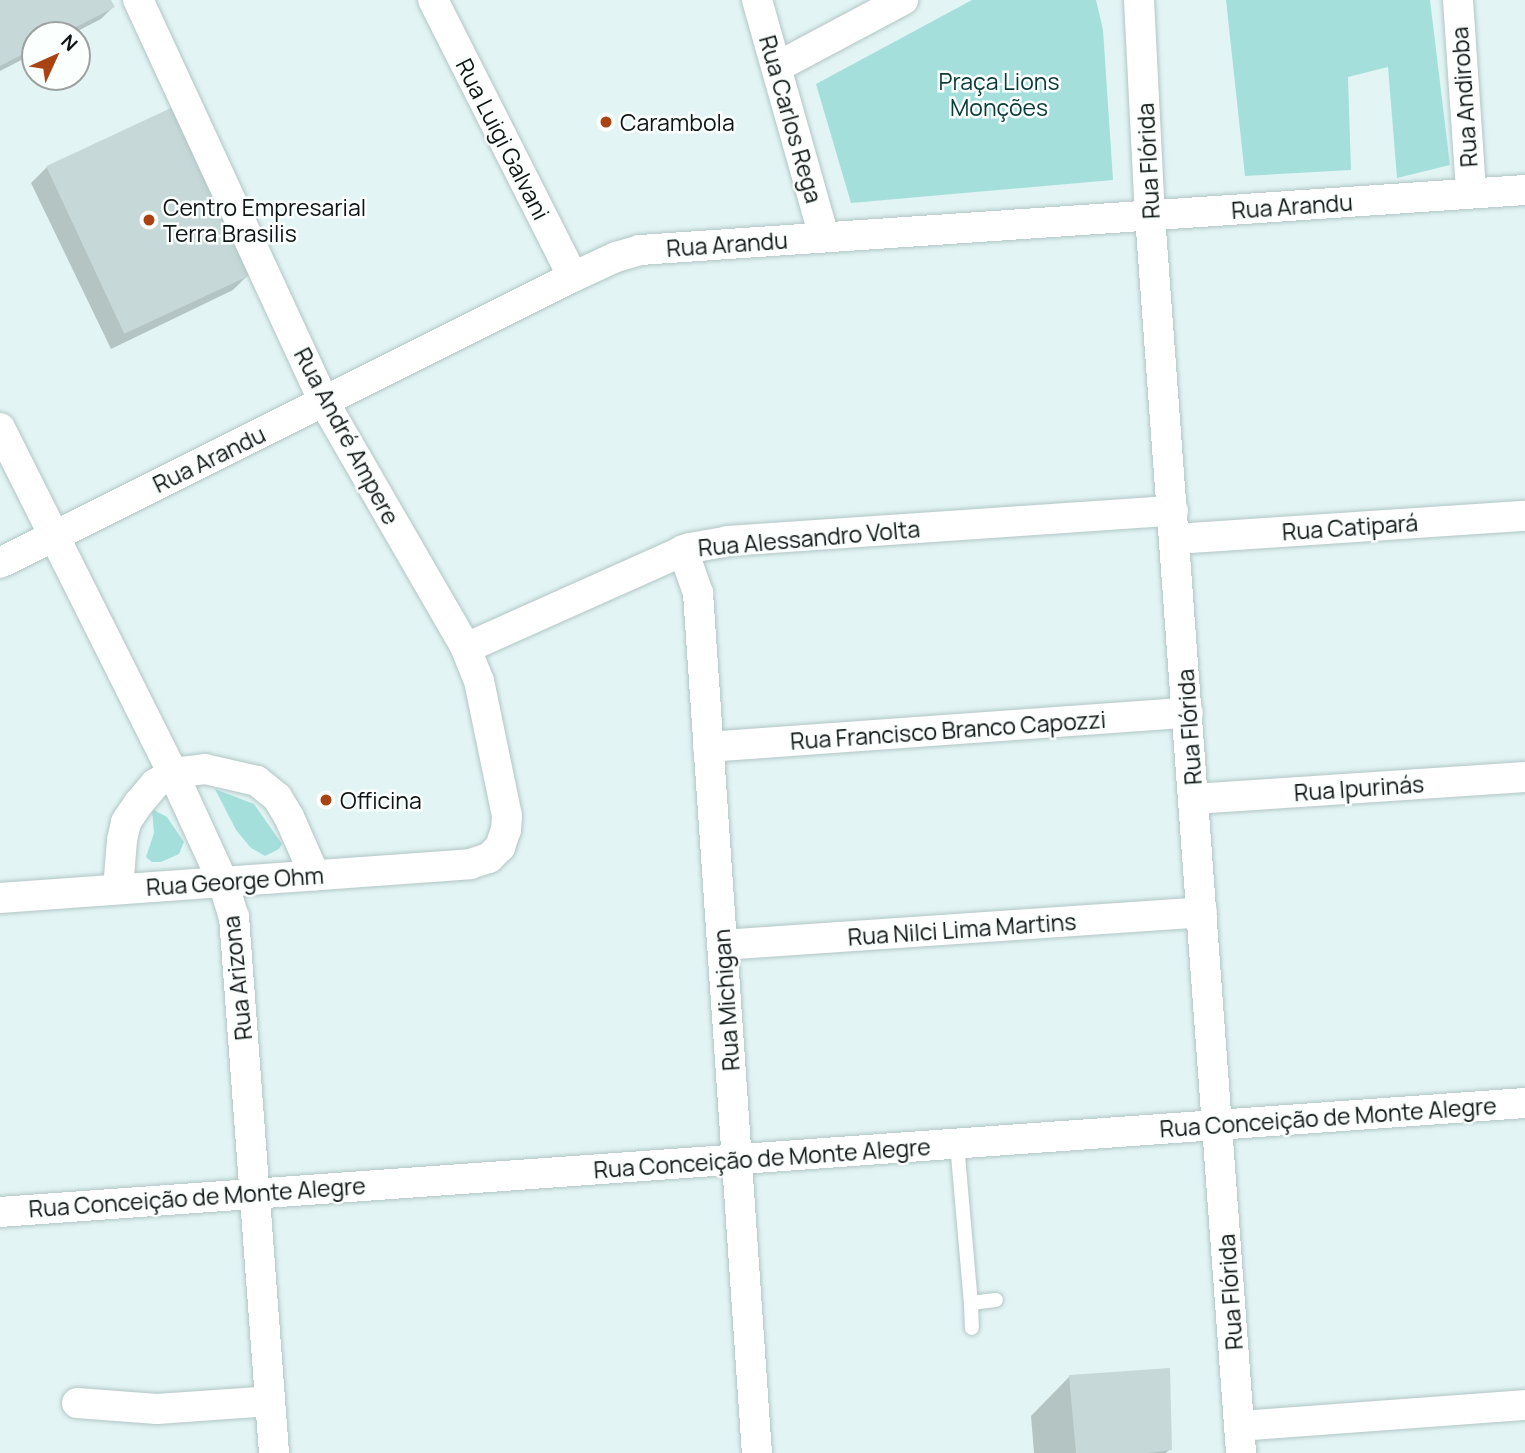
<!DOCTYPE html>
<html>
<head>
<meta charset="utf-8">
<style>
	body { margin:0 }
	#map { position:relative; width:1525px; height:1453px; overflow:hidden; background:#e2f5f4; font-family:Manrope,sans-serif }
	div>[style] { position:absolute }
	.green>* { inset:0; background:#a4dfdc }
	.shadow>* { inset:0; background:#0003 }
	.building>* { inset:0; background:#c6d9d8; transform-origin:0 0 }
	.roads { filter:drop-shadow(0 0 2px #b2c5c4) drop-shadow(0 0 2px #b2c5c4) }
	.lane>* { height:14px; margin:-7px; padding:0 7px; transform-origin:7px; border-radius:7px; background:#fff }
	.street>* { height:30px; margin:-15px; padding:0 15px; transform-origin:15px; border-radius:15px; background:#fff }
	.dots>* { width:19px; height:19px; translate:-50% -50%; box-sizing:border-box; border:4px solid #fbfffe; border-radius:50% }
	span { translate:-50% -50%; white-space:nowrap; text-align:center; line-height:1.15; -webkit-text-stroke:5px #fbfffe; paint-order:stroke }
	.park-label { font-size:23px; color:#093a38 }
	.street-label { font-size:23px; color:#0e1514 }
	.poi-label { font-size:23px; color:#0e1514 }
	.left { translate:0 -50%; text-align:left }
	.north { position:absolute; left:21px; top:21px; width:70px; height:70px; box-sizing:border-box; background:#fbfffe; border:2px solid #9ca1a0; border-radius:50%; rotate:45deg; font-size:19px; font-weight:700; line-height:28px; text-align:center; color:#0e1514 }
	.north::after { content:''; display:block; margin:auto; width:24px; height:32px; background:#a94412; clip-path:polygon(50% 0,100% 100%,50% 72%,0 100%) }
</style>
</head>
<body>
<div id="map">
	<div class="green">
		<div style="clip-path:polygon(972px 0,1096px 0,1103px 30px,1113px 180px,851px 203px,816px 84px)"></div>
		<div style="clip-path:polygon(1226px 0,1430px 0,1450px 165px,1397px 178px,1388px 67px,1348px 77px,1351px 170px,1245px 176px)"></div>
		<div style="clip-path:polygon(215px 789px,254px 804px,282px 844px,279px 849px,265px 856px,251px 848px,236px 830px)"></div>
		<div style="clip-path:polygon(152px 809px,167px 817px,184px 842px,179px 854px,161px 862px,152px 862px,146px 857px,154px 833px)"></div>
	</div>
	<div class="shadow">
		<div style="clip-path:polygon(0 0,109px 0,113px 7px,101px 19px,70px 35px,35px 35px,35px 53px,0 71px)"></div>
		<div style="clip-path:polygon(47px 167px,249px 274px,233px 290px,111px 349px,31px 183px)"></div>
		<div style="clip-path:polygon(1070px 1376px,1170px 1449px,1166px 1453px,1034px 1453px,1031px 1416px)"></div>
	</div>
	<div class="building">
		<div style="clip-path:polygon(0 0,111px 0,115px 7px,61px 35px,35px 35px,35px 48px,0 66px)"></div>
		<div style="left:173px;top:107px;width:185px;height:140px;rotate:65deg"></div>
		<div style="clip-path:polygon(1170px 1368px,1172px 1450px,1147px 1453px,1076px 1453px,1069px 1375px)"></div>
	</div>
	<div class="roads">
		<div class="lane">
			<div style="left:957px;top:1144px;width:160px;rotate:85deg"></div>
			<div style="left:971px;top:1303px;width:25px;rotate:-7deg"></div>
			<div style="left:971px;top:1303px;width:25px;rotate:88deg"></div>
		</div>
		<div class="street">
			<div style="left:433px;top:0;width:310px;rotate:63.2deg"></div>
			<div style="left:757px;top:0;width:246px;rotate:74.2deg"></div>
			<div style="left:1139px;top:0;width:216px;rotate:87.1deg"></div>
			<div style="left:1150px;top:216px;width:1240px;rotate:85.79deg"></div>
			<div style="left:1458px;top:0;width:193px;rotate:86.1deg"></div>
			<div style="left:777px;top:67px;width:143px;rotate:-28deg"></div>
			<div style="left:0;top:428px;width:386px;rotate:63.4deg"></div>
			<div style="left:173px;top:773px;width:120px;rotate:65.4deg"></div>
			<div style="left:223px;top:882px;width:37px;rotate:73deg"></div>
			<div style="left:234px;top:917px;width:537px;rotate:85.73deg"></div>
			<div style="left:1175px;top:539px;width:351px;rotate:-3.8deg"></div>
			<div style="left:683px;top:550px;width:46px;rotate:70.8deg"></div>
			<div style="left:698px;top:593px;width:862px;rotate:86.08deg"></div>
			<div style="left:0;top:563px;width:640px;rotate:-26.53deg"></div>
			<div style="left:573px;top:277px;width:47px;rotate:-24.9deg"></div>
			<div style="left:616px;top:257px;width:25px;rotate:-16deg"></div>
			<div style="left:640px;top:250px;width:887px;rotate:-3.88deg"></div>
			<div style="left:466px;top:648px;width:245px;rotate:-24.1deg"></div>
			<div style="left:690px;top:548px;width:39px;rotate:-10deg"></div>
			<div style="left:728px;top:541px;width:446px;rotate:-3.9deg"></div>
			<div style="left:708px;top:747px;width:481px;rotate:-4.1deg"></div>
			<div style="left:1194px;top:799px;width:332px;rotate:-3.8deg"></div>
			<div style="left:118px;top:889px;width:49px;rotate:-85.3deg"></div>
			<div style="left:122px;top:840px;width:18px;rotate:-77deg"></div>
			<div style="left:126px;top:822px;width:23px;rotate:-56deg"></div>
			<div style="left:139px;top:803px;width:25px;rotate:-50deg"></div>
			<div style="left:155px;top:784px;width:21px;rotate:-31deg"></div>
			<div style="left:173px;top:773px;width:32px;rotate:-7deg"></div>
			<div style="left:205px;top:769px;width:53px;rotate:13deg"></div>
			<div style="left:257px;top:781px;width:26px;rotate:39deg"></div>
			<div style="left:277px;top:797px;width:23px;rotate:59deg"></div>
			<div style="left:289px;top:817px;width:64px;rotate:66.2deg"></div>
			<div style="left:0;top:898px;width:471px;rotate:-4.1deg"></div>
			<div style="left:470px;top:864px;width:20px;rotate:-18deg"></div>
			<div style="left:489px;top:858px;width:16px;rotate:-45deg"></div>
			<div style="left:500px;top:847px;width:18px;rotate:-71deg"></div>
			<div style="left:506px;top:830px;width:14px;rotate:-86deg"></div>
			<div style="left:507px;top:816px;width:138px;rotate:-101.7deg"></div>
			<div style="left:479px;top:681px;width:35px;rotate:-112deg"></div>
			<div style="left:466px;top:648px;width:284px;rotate:-120deg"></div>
			<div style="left:324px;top:402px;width:443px;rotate:-114.8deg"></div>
			<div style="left:722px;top:945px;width:481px;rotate:-3.9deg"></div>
			<div style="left:0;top:1212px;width:1529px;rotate:-4.09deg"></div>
			<div style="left:77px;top:1403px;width:80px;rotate:4.3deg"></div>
			<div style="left:157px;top:1409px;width:113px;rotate:-4deg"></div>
			<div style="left:1239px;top:1426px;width:287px;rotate:-4.2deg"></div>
		</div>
	</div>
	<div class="dots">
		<div style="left:606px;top:122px;background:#a94412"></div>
		<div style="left:149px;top:220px;background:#a94412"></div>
		<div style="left:326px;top:800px;background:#a94412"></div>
	</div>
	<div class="park-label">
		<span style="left:999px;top:94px">Praça Lions<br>Monções</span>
	</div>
	<div class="street-label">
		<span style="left:1464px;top:97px;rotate:-94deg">Rua Andiroba</span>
		<span style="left:791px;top:119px;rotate:74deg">Rua Carlos Rega</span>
		<span style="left:503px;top:139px;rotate:63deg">Rua Luigi Galvani</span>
		<span style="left:1148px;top:161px;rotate:-93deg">Rua Flórida</span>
		<span style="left:1292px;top:206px;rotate:-4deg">Rua Arandu</span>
		<span style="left:727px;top:244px;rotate:-4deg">Rua Arandu</span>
		<span style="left:347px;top:436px;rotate:62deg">Rua André Ampere</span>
		<span style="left:209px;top:459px;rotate:-26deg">Rua Arandu</span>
		<span style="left:1350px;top:527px;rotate:-4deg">Rua Catipará</span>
		<span style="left:809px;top:538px;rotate:-5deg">Rua Alessandro Volta</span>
		<span style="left:1189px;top:727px;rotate:-94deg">Rua Flórida</span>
		<span style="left:948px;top:730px;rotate:-4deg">Rua Francisco Branco Capozzi</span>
		<span style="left:1359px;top:788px;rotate:-4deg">Rua Ipurinás</span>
		<span style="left:235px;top:881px;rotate:-4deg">Rua George Ohm</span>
		<span style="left:962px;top:929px;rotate:-4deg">Rua Nilci Lima Martins</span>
		<span style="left:237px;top:978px;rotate:-96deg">Rua Arizona</span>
		<span style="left:726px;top:1000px;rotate:-94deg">Rua Michigan</span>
		<span style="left:1328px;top:1117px;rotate:-4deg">Rua Conceição de Monte Alegre</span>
		<span style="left:762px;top:1158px;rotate:-4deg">Rua Conceição de Monte Alegre</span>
		<span style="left:197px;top:1197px;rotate:-4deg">Rua Conceição de Monte Alegre</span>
		<span style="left:1230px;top:1292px;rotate:-94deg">Rua Flórida</span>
	</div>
	<div class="poi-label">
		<span class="left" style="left:620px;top:122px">Carambola</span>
		<span class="left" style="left:163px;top:220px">Centro Empresarial<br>Terra Brasilis</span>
		<span class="left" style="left:340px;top:800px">Officina</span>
	</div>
	<div class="north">N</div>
</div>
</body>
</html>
